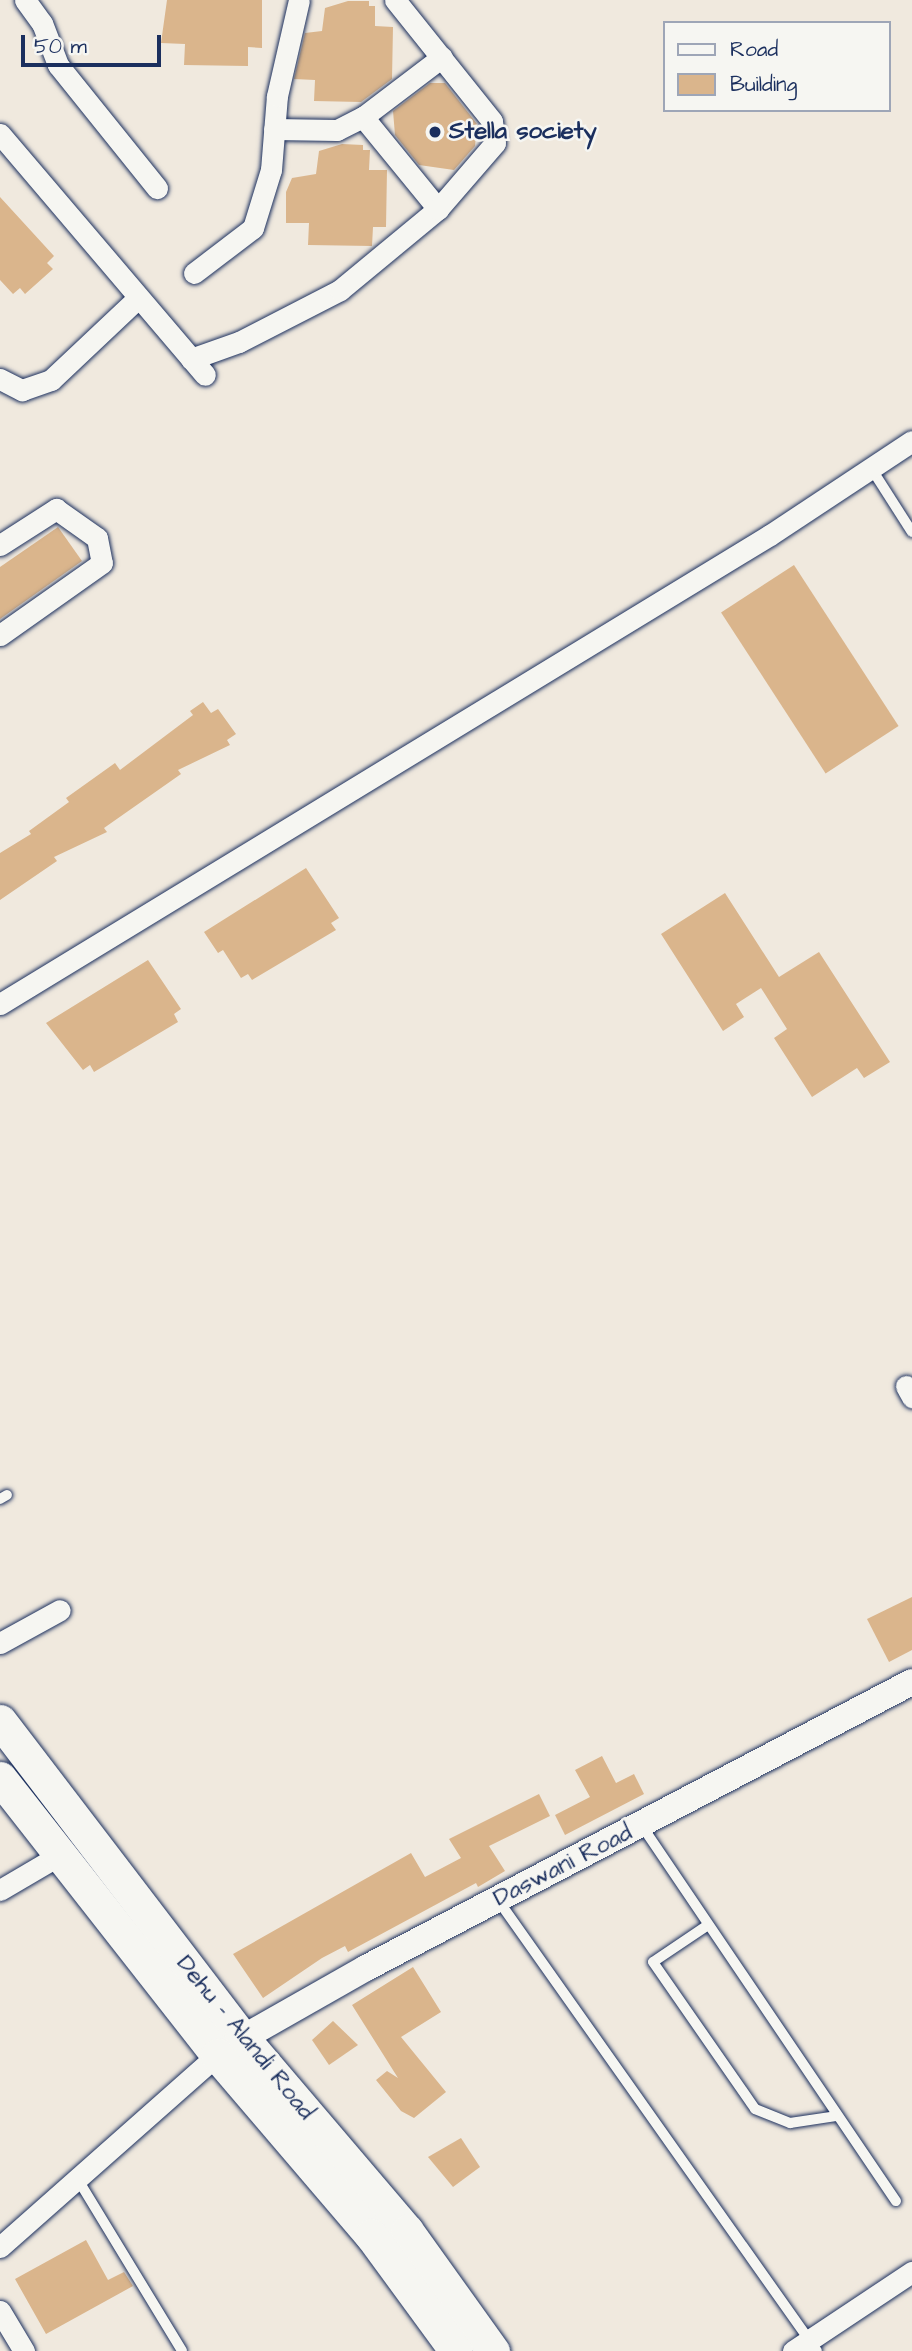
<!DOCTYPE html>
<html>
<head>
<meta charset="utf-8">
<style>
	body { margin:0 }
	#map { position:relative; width:912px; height:2351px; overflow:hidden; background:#f0e9de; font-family:"Architects Daughter",sans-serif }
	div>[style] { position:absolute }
	.building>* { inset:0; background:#dab58c; transform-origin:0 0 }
	.roads { filter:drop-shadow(0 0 2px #1b2f5e) drop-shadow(0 0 2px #1b2f5e) }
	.service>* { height:10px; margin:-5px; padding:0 5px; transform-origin:5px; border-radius:5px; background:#f6f6f2 }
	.minor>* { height:21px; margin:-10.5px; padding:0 10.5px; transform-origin:10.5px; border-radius:10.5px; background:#f6f6f2 }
	.tertiary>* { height:26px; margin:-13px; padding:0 13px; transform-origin:13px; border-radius:13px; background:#f6f6f2 }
	.primary>* { height:33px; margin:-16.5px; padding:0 16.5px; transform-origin:16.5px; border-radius:16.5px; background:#f6f6f2 }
	.dots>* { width:19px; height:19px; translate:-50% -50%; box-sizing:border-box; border:4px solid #f6f6f2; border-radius:50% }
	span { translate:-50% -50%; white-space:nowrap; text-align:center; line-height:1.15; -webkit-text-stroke:5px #f6f6f2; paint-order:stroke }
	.poi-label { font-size:24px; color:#1b2f5e; font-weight:700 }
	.left { translate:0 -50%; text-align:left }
	.street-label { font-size:24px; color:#1b2f5e }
	.legend { position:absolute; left:663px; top:21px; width:228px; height:91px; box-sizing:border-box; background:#f6f6f2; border:2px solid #9ea6b7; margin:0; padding:9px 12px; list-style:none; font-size:21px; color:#1b2f5e }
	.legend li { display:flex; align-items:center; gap:14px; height:35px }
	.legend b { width:35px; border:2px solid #9ea6b7 }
	.scale { position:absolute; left:21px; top:35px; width:140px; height:32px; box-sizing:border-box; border:4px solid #1b2f5e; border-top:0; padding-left:9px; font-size:21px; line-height:24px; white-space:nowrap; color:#1b2f5e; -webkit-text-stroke:5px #f6f6f2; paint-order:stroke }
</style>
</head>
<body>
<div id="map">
	<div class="building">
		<div style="clip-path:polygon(167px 0,262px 0,262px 48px,248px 47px,248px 66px,184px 65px,185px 44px,161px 43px)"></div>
		<div style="clip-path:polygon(348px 1px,369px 1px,369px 6px,375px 6px,375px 26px,393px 27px,392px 79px,361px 102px,314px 101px,315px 80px,294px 79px,305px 33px,322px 31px,325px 8px)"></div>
		<div style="clip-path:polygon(430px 83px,445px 83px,477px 124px,475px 146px,454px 170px,419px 165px,395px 135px,393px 111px)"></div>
		<div style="clip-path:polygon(342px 144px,363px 145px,363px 150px,370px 150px,369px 170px,387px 170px,386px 227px,373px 227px,372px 246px,308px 245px,309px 223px,286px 223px,286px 192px,292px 178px,316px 174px,319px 151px)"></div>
		<div style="clip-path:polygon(0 197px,54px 256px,47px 263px,53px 269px,25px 294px,20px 288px,13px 294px,0 280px)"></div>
		<div style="clip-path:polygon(58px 527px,82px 561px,0 619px,0 567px)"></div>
		<div style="left:794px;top:565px;width:192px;height:87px;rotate:57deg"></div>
		<div style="clip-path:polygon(203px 702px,211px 713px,218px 709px,236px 734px,227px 740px,230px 745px,178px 770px,181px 774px,104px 828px,107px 832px,54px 857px,57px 861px,0 900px,0 853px,31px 834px,29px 831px,69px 802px,66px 798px,115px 763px,120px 770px,193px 715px,190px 711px)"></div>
		<div style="clip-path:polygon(306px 868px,339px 918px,331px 923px,336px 930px,252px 980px,248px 974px,241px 978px,223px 950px,218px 953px,204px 932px)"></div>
		<div style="clip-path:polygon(725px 893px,779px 977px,819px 952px,890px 1062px,864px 1078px,857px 1068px,812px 1097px,774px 1038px,787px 1029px,761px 988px,736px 1004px,744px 1017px,723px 1031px,661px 934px)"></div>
		<div style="clip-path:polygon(148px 960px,181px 1009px,174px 1014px,178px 1022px,94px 1072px,90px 1065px,83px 1070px,46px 1023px)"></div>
		<div style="clip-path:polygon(912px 1597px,912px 1650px,889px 1662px,867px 1619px)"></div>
		<div style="clip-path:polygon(602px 1756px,616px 1783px,634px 1774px,644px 1794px,565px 1835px,555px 1815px,590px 1797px,575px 1770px)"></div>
		<div style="clip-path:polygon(539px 1794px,550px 1816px,489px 1846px,505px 1871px,478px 1887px,476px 1883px,348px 1952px,345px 1946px,322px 1958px,263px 1998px,233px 1954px,411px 1853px,425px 1877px,461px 1858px,449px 1839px)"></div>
		<div style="clip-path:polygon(413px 1967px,441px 2012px,401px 2037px,446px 2092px,414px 2118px,401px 2111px,376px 2080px,387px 2071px,398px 2078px,352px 2005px)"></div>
		<div style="clip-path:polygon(333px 2021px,358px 2045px,329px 2065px,312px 2040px)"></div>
		<div style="clip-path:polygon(461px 2138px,480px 2167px,453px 2187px,428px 2157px)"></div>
		<div style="clip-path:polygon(86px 2240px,108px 2280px,124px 2272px,133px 2286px,46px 2334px,15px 2279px)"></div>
	</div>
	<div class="roads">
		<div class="service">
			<div style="left:871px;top:468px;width:76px;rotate:57.4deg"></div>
			<div style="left:0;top:1499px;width:8px;rotate:-30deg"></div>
			<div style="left:642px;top:1826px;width:453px;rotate:55.9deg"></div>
			<div style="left:498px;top:1900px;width:552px;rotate:54.73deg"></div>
			<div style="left:708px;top:1925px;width:66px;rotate:146.1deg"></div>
			<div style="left:653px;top:1962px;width:179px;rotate:55.2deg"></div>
			<div style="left:755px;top:2109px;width:38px;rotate:22deg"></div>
			<div style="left:790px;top:2123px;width:48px;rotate:-8.5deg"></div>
			<div style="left:77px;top:2178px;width:202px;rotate:58.7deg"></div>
		</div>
		<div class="minor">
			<div style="left:25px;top:0;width:29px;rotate:54deg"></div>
			<div style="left:42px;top:23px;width:45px;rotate:69.1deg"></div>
			<div style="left:58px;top:65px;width:158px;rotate:51.2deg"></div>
			<div style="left:363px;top:117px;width:119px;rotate:50.8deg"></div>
			<div style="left:274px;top:129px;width:63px;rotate:0.9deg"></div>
			<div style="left:337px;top:130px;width:29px;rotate:-27deg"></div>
			<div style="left:363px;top:117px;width:99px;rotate:-37.2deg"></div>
			<div style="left:0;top:134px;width:316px;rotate:49.6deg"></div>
			<div style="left:194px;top:273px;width:74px;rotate:-37.3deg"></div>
			<div style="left:253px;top:228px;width:61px;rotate:-72.8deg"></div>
			<div style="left:271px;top:170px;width:74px;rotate:-85.4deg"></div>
			<div style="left:277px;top:96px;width:98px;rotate:-77.1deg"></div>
			<div style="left:191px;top:359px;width:51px;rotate:-19.5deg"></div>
			<div style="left:239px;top:342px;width:114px;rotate:-27.2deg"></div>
			<div style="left:340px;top:290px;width:127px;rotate:-39.6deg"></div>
			<div style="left:438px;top:209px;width:87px;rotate:-49.2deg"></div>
			<div style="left:495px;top:143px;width:22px;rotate:-98deg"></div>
			<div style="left:492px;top:121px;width:155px;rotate:-128.7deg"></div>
			<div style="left:0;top:379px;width:25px;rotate:27deg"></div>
			<div style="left:22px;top:390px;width:31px;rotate:-19deg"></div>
			<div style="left:51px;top:380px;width:120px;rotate:-43.3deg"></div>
			<div style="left:0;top:545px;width:67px;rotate:-32.7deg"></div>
			<div style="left:56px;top:509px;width:50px;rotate:35.3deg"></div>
			<div style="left:97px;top:538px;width:25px;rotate:79deg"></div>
			<div style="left:102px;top:563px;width:125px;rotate:144.8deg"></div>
			<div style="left:0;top:1004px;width:902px;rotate:-31.35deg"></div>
			<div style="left:770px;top:535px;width:170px;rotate:-33.5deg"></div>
			<div style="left:906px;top:1386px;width:13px;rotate:61deg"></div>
			<div style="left:0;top:1643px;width:68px;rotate:-28.8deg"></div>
			<div style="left:0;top:1890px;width:67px;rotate:-30.4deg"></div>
			<div style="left:0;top:2247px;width:290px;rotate:-41.5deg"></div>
			<div style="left:0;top:2311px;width:47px;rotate:59deg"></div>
			<div style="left:793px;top:2351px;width:143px;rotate:-33.6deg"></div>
		</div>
		<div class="tertiary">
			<div style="left:227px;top:2047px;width:160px;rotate:-29.6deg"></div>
			<div style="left:366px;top:1968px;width:616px;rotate:-27.65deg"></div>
		</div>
		<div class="primary">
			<div style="left:0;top:1721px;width:397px;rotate:52.6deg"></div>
			<div style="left:241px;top:2036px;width:256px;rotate:49.6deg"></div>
			<div style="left:407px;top:2231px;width:148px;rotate:54.4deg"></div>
			<div style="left:0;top:1778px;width:352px;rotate:51.9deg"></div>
			<div style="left:217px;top:2055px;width:237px;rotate:49.5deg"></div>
			<div style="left:371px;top:2235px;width:144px;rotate:53.8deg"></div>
		</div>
	</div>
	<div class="dots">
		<div style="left:435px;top:132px;background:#1b2f5e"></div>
	</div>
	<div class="poi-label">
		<span class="left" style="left:449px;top:132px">Stella society</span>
	</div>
	<div class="street-label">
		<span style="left:563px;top:1866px;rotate:-27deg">Daswani Road</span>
		<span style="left:245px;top:2038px;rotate:51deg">Dehu - Alandi Road</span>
	</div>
	<ul class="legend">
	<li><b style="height:9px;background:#f6f6f2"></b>Road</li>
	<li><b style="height:19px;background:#dab58c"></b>Building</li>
	</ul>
	<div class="scale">50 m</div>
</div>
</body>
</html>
